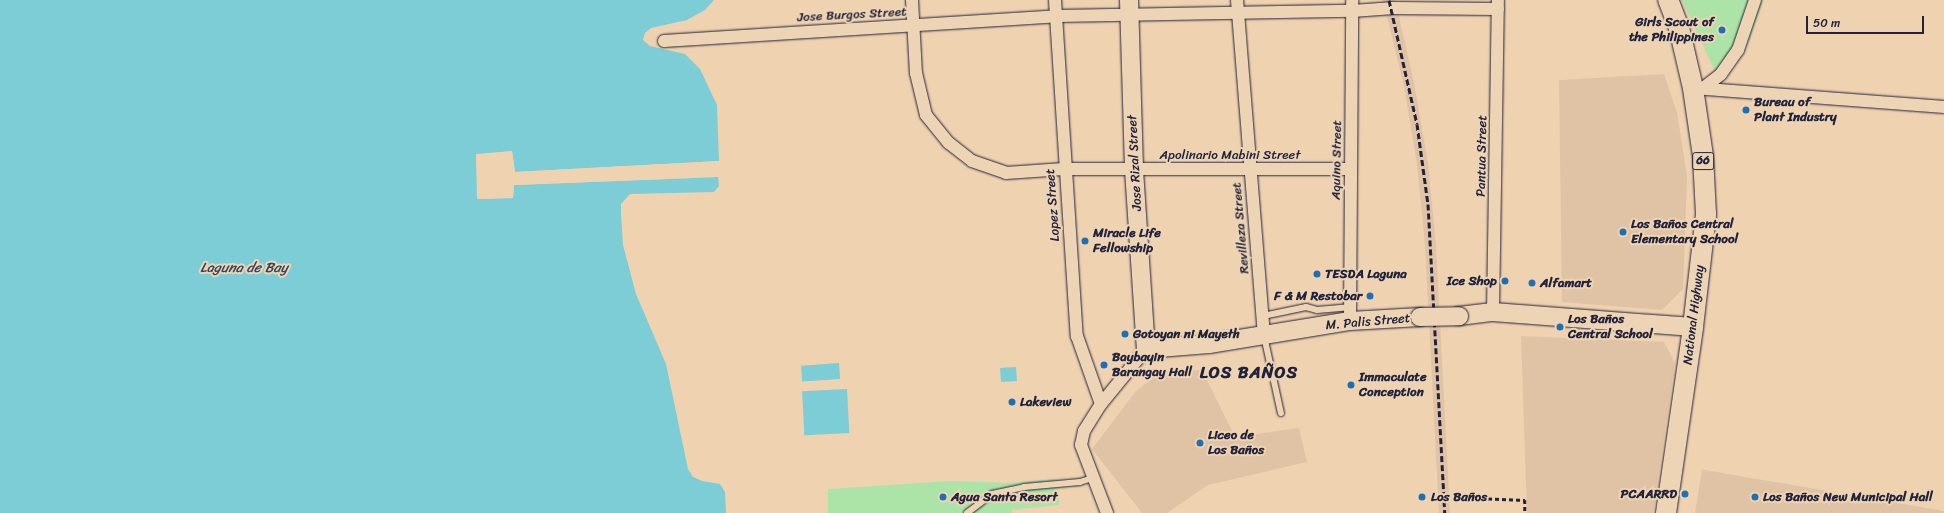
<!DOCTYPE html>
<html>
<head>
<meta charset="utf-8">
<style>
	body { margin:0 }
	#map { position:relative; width:1944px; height:513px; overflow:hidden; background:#efd2b0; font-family:Sriracha,sans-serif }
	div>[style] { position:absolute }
	.built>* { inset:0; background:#e0c3a4 }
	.green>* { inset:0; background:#ace4a8 }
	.water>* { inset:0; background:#7dcdd7; transform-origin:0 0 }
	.pier>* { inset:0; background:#efd2b0 }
	.path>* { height:2.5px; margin-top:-1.25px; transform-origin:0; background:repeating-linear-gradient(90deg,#22223b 0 4px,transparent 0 7px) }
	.roads { filter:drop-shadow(0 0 1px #22223b) drop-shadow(0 0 1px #22223b) }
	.service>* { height:6px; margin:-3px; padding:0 3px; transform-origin:3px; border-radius:3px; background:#edd4b5 }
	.minor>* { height:12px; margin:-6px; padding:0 6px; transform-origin:6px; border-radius:6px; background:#edd4b5 }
	.secondary>* { height:18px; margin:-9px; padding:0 9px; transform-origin:9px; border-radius:9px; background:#edd4b5 }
	.primary>* { height:20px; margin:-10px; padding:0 10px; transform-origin:10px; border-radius:10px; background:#edd4b5 }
	.rail>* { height:3px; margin-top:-1.5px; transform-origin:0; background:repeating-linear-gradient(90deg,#22223b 0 6px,transparent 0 9px) }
	.bridges { filter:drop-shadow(0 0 1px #22223b) drop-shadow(0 0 1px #22223b) }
	.secondary-bridge>* { height:18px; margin:-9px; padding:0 9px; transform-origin:9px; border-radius:9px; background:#edd4b5 }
	.dots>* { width:11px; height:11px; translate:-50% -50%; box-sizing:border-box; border:2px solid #edd4b5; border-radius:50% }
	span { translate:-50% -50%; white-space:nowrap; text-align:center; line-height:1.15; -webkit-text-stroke:4px #edd4b5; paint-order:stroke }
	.shield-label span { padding:1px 3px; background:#edd4b5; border:1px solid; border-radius:3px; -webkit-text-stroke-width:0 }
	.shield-label { font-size:12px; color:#22223b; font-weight:700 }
	.street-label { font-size:13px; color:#22223b }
	.poi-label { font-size:13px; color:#22223b; font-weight:700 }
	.right { translate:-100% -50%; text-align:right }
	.left { translate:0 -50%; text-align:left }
	.water-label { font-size:14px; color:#34445a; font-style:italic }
	.district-label { font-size:17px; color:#22223b; font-weight:700; letter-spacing:1px }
	.scale { position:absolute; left:1806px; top:16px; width:118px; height:18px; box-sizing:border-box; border:2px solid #22223b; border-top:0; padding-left:5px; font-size:12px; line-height:14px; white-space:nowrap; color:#22223b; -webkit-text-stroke:3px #edd4b5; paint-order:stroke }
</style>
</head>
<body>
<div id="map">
	<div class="built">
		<div style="clip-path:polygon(1383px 0,1395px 0,1396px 4px,1414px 83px,1428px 163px,1436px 245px,1450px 513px,1439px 513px,1425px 245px,1417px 164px,1404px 86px)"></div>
		<div style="clip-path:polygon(1664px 74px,1677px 113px,1687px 176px,1683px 289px,1662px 310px,1562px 302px,1559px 80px)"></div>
		<div style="clip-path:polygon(1521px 336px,1664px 342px,1675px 363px,1653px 513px,1527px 513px)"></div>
		<div style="clip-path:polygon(1202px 370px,1235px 437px,1299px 428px,1307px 462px,1208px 485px,1167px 513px,1142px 513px,1092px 449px,1136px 391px,1162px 371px)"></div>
		<div style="clip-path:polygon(1699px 469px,1944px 511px,1944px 513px,1695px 513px,1702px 470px)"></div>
	</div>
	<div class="green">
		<div style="clip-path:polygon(1682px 0,1763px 0,1748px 44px,1721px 84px)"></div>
		<div style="clip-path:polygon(1058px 479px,1059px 505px,1012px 510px,1012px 513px,828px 513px,828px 489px,951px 481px,1008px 483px)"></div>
	</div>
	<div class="water">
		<div style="clip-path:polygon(0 0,714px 0,705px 10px,687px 20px,651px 28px,645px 33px,643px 40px,650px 46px,685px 54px,700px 69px,717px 105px,719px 161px,515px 172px,512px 151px,476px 155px,478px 199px,513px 198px,514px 185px,718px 177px,719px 186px,714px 192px,630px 194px,621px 204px,621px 214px,623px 245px,636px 294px,666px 364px,688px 469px,693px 477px,702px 481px,720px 484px,725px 492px,726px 513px,0 513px)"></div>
		<div style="left:839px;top:363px;width:16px;height:38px;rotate:86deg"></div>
		<div style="left:1016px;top:367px;width:14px;height:16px;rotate:86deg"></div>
		<div style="left:847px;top:389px;width:44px;height:45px;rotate:87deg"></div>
	</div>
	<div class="pier">
		<div style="clip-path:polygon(512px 151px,515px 172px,719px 161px,719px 163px,515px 174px,511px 153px,478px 156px,479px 197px,511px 196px,514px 183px,718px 177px,514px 185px,513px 198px,477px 199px,476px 154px)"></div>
	</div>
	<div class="path">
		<div style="left:1453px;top:497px;width:72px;rotate:2.4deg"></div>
		<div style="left:1525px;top:500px;width:13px;rotate:90deg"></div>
	</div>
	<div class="roads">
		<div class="service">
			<div style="left:1263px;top:316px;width:44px;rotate:-11.8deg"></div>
			<div style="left:1306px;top:307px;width:11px;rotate:15deg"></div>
			<div style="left:1317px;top:310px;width:32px;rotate:-5deg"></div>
			<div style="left:1264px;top:336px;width:79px;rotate:77.6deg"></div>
			<div style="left:967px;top:513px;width:31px;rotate:-37deg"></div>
			<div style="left:992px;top:494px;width:33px;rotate:-12deg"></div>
			<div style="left:1024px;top:487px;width:56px;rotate:-5.1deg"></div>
			<div style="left:1080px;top:482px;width:13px;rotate:-18deg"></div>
		</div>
		<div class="minor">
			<div style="left:912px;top:0;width:73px;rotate:86.9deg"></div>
			<div style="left:916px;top:73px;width:43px;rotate:76.6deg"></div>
			<div style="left:926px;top:115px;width:36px;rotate:51deg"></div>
			<div style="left:949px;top:143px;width:29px;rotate:38deg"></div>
			<div style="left:972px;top:161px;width:36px;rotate:19deg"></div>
			<div style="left:1006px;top:173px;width:58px;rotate:-3.9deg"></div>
			<div style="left:1064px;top:169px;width:287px"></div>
			<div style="left:1055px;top:0;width:337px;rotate:86.3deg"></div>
			<div style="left:1077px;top:336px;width:72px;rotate:70.6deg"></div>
			<div style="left:1237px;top:0;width:335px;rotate:85.4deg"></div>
			<div style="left:664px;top:41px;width:394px;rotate:-3.6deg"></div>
			<div style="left:1057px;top:16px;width:295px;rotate:-1deg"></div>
			<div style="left:1352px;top:11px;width:39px;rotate:-4deg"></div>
			<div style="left:1391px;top:8px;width:107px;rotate:0.5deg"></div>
			<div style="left:1693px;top:88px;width:252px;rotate:4.3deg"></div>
			<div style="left:1702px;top:89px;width:24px;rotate:-38deg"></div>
			<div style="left:1721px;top:74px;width:29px;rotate:-55deg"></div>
			<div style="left:1738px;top:50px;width:53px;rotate:-71.2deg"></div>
			<div style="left:1493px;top:312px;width:312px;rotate:-89.1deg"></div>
			<div style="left:1350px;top:321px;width:321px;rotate:-89.6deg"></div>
			<div style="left:1107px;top:513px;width:73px;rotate:-110.9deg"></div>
			<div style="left:1081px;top:445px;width:14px;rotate:-78deg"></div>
			<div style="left:1084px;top:431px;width:32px;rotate:-58deg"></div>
			<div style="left:1101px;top:404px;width:71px;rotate:-50.7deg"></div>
		</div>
		<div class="secondary">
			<div style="left:1129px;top:0;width:170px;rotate:88.3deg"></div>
			<div style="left:1134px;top:170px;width:179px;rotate:86.2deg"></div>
			<div style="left:1146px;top:349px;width:63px;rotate:-4.5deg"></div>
			<div style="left:1209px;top:344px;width:143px;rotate:-9.3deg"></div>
			<div style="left:1350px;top:321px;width:70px;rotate:-3.3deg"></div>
			<div style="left:1459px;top:316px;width:34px;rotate:-7deg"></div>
			<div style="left:1493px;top:312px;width:201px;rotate:4.3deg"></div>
		</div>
		<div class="primary">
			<div style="left:1666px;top:513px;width:188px;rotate:-81.7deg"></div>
			<div style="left:1693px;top:327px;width:114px;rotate:-83.4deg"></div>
			<div style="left:1706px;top:214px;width:58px;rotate:-93deg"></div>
			<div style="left:1703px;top:156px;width:69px;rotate:-98.4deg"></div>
			<div style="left:1693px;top:88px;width:62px;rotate:-103.1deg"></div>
			<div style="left:1679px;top:28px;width:30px;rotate:-111deg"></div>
		</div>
	</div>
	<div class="rail">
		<div style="left:1389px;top:0;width:127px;rotate:77.3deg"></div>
		<div style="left:1417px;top:124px;width:81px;rotate:82.2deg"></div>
		<div style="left:1428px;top:204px;width:309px;rotate:86.9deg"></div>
	</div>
	<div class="bridges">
		<div class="secondary-bridge">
			<div style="left:1420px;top:317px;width:39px;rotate:-1deg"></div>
		</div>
	</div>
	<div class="dots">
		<div style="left:1722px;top:30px;background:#1f6fb2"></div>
		<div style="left:1746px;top:110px;background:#1f6fb2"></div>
		<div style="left:1623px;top:232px;background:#1f6fb2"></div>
		<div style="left:1085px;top:241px;background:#1f6fb2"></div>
		<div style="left:1317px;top:274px;background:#1f6fb2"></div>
		<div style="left:1505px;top:281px;background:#1f6fb2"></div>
		<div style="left:1532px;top:283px;background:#1f6fb2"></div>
		<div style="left:1370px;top:296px;background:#1f6fb2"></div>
		<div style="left:1560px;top:327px;background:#1f6fb2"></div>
		<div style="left:1125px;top:334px;background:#1f6fb2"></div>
		<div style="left:1104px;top:365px;background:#1f6fb2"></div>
		<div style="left:1351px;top:385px;background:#1f6fb2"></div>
		<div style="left:1012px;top:402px;background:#1f6fb2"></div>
		<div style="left:1200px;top:443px;background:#1f6fb2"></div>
		<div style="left:1685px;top:494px;background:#1f6fb2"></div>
		<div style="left:943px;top:497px;background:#1f6fb2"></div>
		<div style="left:1422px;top:497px;background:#1f6fb2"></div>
		<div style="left:1755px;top:497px;background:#1f6fb2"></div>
	</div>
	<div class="shield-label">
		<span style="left:1703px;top:161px">66</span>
	</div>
	<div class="street-label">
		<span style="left:852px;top:15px;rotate:-3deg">Jose Burgos Street</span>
		<span style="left:1230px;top:155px">Apolinario Mabini Street</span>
		<span style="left:1482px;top:156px;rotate:-89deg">Pantua Street</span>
		<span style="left:1337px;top:160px;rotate:-89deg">Aquino Street</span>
		<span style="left:1135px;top:163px;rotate:-93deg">Jose Rizal Street</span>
		<span style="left:1053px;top:205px;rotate:-94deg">Lopez Street</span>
		<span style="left:1241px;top:228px;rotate:-95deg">Revilleza Street</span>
		<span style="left:1694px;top:315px;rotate:-83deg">National Highway</span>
		<span style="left:1368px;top:322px;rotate:-5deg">M. Palis Street</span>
	</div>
	<div class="poi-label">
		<span class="right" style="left:1714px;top:30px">Girls Scout of<br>the Philippines</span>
		<span class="left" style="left:1754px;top:110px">Bureau of<br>Plant Industry</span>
		<span class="left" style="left:1631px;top:232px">Los Baños Central<br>Elementary School</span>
		<span class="left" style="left:1093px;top:241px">Miracle Life<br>Fellowship</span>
		<span class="left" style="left:1325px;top:274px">TESDA Laguna</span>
		<span class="right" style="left:1497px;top:281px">Ice Shop</span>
		<span class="left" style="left:1540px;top:283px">Alfamart</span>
		<span class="right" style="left:1362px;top:296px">F &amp; M Restobar</span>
		<span class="left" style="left:1568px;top:327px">Los Baños<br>Central School</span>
		<span class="left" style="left:1133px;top:334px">Gotoyan ni Mayeth</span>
		<span class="left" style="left:1112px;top:365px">Baybayin<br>Barangay Hall</span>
		<span class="left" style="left:1359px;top:385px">Immaculate<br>Conception</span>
		<span class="left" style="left:1020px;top:402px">Lakeview</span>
		<span class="left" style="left:1208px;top:443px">Liceo de<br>Los Baños</span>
		<span class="right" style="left:1677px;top:494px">PCAARRD</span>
		<span class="left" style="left:951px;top:497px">Agua Santa Resort</span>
		<span class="left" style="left:1431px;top:497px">Los Baños</span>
		<span class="left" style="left:1763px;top:497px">Los Baños New Municipal Hall</span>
	</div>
	<div class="water-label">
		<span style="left:244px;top:268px">Laguna de Bay</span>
	</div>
	<div class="district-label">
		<span style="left:1249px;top:373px">LOS BAÑOS</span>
	</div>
	<div class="scale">50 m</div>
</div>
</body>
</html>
